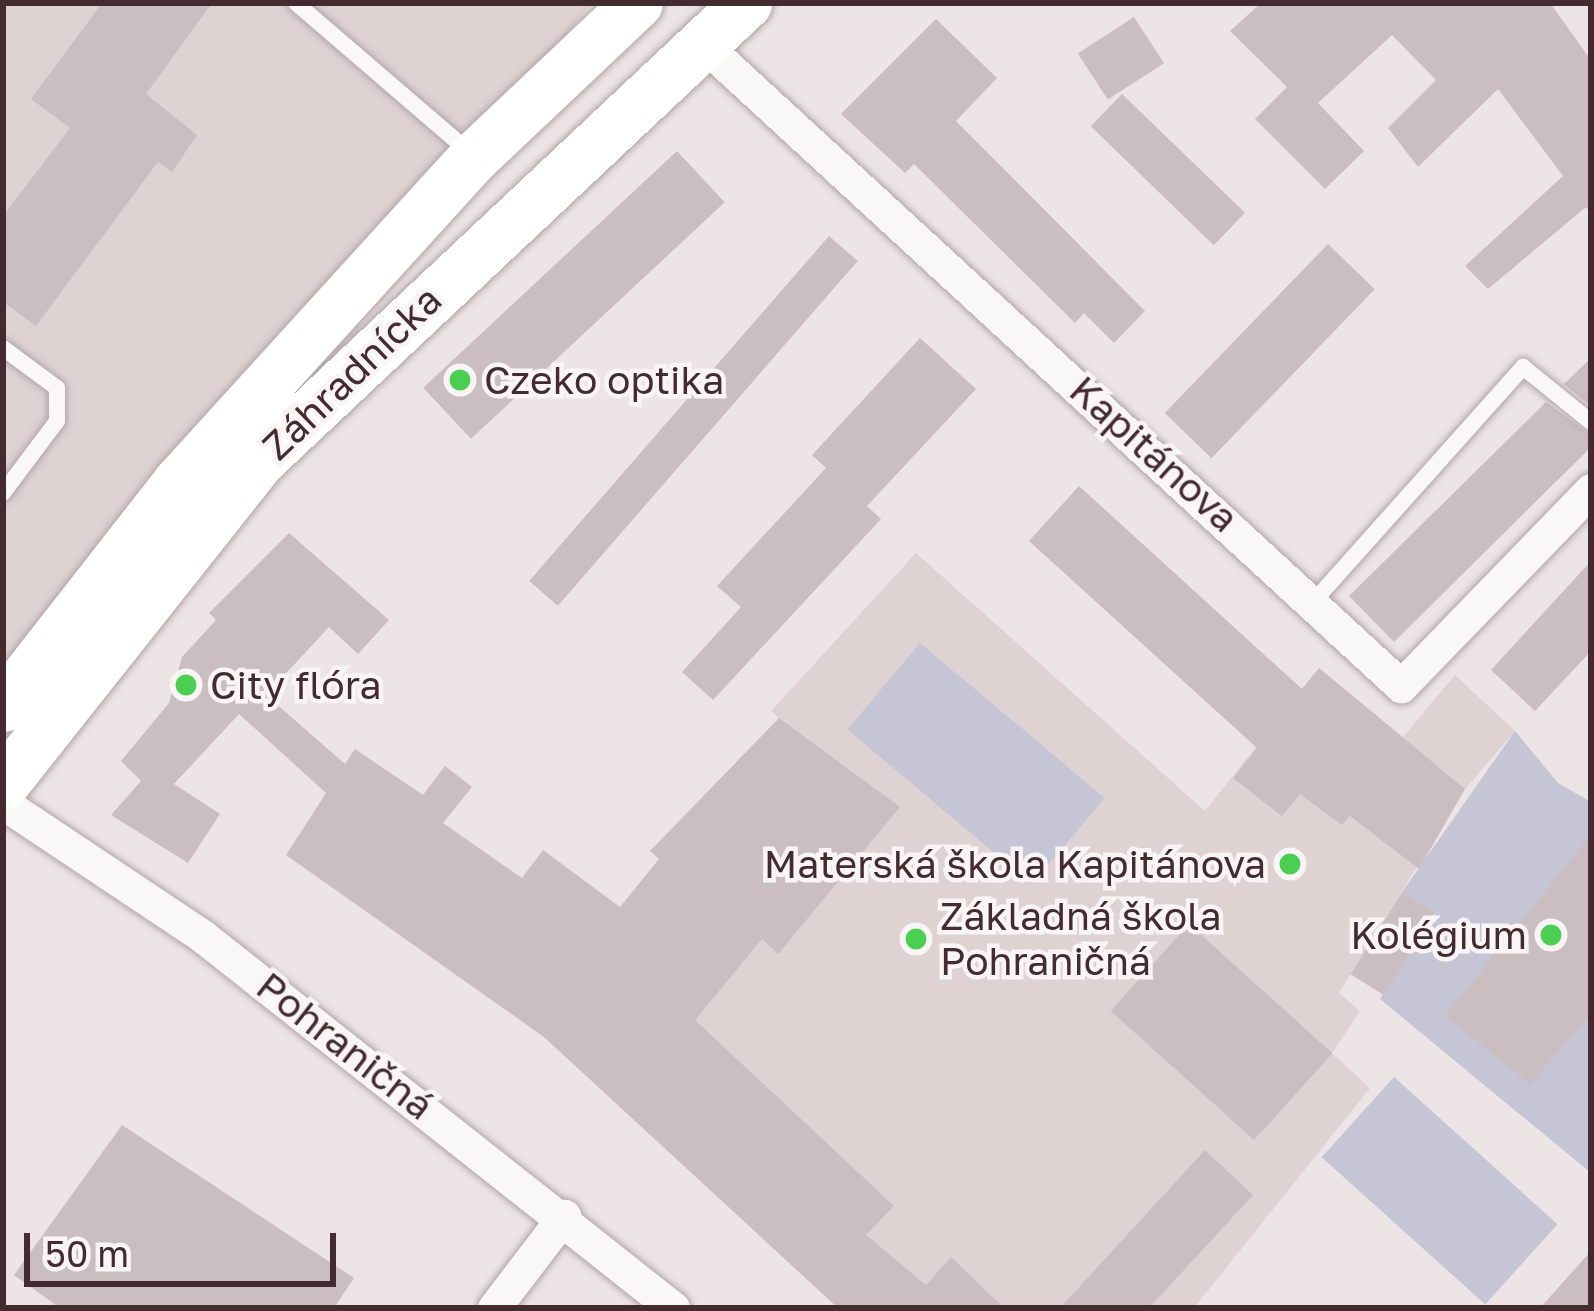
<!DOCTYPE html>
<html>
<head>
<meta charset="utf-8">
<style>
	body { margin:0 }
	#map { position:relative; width:1594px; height:1311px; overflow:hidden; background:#ece4e5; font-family:"Golos Text",sans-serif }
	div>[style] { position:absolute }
	.built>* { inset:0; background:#ded2d3 }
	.green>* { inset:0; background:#c5c5d5; transform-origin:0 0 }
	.building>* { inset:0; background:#cbbec0; transform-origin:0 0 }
	.roads { filter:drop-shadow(0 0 3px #b3a5a7) drop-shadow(0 0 3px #b3a5a7) }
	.lane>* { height:16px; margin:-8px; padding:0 8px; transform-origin:8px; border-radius:8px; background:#faf7f7 }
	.street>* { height:33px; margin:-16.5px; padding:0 16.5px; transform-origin:16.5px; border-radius:16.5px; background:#faf7f7 }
	.primary>* { height:51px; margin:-25.5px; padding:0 25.5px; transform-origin:25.5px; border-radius:25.5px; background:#fff }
	.dots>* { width:33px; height:33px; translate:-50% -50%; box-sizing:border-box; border:6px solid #f9f4f5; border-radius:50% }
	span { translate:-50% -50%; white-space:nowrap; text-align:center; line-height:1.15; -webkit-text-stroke:9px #f9f4f5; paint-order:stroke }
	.street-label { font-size:39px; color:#442b2f }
	.poi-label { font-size:39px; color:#442b2f }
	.left { translate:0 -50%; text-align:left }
	.right { translate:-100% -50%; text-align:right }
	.frame { position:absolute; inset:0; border:6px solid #442b2f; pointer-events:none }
	.scale { position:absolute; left:24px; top:1233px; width:312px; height:54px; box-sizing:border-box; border:6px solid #442b2f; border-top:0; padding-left:15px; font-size:36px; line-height:42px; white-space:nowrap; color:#442b2f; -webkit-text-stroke:9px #f9f4f5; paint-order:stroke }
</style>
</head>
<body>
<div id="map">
	<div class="built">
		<div style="clip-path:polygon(3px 3px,591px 3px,475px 156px,3px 677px)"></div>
		<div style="clip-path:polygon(916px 553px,1205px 811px,1319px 668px,1403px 737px,1455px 675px,1515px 731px,1465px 789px,1339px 993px,1360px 1011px,1332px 1053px,1370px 1088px,1194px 1308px,838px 1308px,544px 1037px,800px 738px,771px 711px)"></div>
	</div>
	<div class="green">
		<div style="left:920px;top:643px;width:241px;height:113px;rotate:40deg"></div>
		<div style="clip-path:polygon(1515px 731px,1558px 783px,1591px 802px,1591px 1173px,1380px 999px,1435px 914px,1402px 892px)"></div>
		<div style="left:1394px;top:1077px;width:220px;height:108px;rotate:42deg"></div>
	</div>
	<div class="building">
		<div style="clip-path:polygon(102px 3px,212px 3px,146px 94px,197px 135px,172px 172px,158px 162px,36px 326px,3px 302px,3px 216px,70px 128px,31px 99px)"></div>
		<div style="clip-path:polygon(1261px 3px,1550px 3px,1591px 60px,1591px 214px,1586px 207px,1488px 289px,1465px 266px,1563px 176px,1498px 89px,1418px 167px,1388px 128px,1436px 80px,1392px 35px,1318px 103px,1364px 151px,1325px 189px,1255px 119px,1287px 87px,1230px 31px)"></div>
		<div style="left:1134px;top:17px;width:55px;height:67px;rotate:57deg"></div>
		<div style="clip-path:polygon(936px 19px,997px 78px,956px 121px,1145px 311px,1114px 343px,1084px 313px,1075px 323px,914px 164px,905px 173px,841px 114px)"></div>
		<div style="left:1122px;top:94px;width:171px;height:45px;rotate:44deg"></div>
		<div style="left:677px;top:151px;width:70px;height:347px;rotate:47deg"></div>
		<div style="left:829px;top:236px;width:38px;height:457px;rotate:41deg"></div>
		<div style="left:1328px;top:244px;width:65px;height:235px;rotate:44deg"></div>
		<div style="clip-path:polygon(920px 338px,976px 389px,867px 506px,881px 519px,713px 700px,682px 672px,741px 607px,717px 586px,826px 468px,812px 455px)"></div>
		<div style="clip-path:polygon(1591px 358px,1591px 406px,1564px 384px)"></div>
		<div style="clip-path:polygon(1546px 402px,1591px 435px,1591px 447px,1394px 642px,1349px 596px)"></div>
		<div style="clip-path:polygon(1079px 486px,1302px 689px,1319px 668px,1465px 789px,1419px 869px,1350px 816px,1342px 825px,1300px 794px,1282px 816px,1233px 778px,1257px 748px,1029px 541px)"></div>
		<div style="clip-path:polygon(289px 533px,389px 620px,358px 654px,329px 627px,266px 695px,345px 764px,355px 749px,423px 795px,445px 766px,472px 787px,443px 823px,522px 878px,543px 850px,620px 907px,659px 859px,650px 851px,779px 718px,900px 807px,778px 954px,762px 939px,695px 1020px,894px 1206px,866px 1235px,926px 1285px,951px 1257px,1004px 1308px,838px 1308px,544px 1037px,286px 855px,326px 793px,239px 714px,174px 784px,220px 814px,188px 863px,111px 815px,141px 781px,121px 761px,169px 703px,182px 657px,216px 620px,209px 613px)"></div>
		<div style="clip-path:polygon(1591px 561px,1591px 651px,1535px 711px,1491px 670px)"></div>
		<div style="clip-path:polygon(1591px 835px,1591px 1014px,1530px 1084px,1445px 1016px)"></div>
		<div style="left:1402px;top:892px;width:39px;height:97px;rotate:32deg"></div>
		<div style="left:1189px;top:924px;width:193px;height:117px;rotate:42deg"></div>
		<div style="clip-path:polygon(122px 1125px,354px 1278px,334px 1308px,60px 1308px,14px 1275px)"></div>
		<div style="clip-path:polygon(1205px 1150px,1253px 1195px,1149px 1308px,1060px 1308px)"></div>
		<div style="clip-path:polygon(1591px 1251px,1591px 1308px,1540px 1308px)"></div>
	</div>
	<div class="roads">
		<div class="lane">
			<div style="left:296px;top:3px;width:228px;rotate:40.7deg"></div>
			<div style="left:3px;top:348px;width:67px;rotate:36.5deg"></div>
			<div style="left:57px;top:388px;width:33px;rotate:90deg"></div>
			<div style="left:57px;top:421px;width:90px;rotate:126.9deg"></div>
			<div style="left:1314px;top:601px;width:314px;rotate:-48.2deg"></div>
			<div style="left:1523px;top:367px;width:87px;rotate:39deg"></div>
		</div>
		<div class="street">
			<div style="left:702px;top:43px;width:950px;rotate:42.61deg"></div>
			<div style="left:1401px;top:686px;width:273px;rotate:-45.9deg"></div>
			<div style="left:3px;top:803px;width:238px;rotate:33.7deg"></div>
			<div style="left:201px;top:935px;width:602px;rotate:38.32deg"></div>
			<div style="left:494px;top:1308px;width:116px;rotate:-52.7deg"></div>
		</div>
		<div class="primary">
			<div style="left:3px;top:706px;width:284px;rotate:-52deg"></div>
			<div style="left:178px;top:482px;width:441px;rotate:-47.7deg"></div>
			<div style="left:475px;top:156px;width:223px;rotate:-43.4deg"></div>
			<div style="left:3px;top:784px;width:415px;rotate:-51.6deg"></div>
			<div style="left:261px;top:459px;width:666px;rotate:-43.23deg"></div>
		</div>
	</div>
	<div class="dots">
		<div style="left:460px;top:380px;background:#4acf53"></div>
		<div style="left:186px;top:685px;background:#4acf53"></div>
		<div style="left:1290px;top:864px;background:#4acf53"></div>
		<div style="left:1551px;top:935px;background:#4acf53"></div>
		<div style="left:916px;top:939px;background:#4acf53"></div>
	</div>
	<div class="street-label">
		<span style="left:352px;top:373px;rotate:-44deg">Záhradnícka</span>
		<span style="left:1154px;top:454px;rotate:42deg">Kapitánova</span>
		<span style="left:345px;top:1046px;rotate:38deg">Pohraničná</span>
	</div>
	<div class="poi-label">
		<span class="left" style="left:484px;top:380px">Czeko optika</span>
		<span class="left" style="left:210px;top:685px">City flóra</span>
		<span class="right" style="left:1266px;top:864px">Materská škola Kapitánova</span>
		<span class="left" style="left:940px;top:939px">Základná škola<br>Pohraničná</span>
		<span class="right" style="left:1527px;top:935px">Kolégium</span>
	</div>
	<div class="frame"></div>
	<div class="scale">50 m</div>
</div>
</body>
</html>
